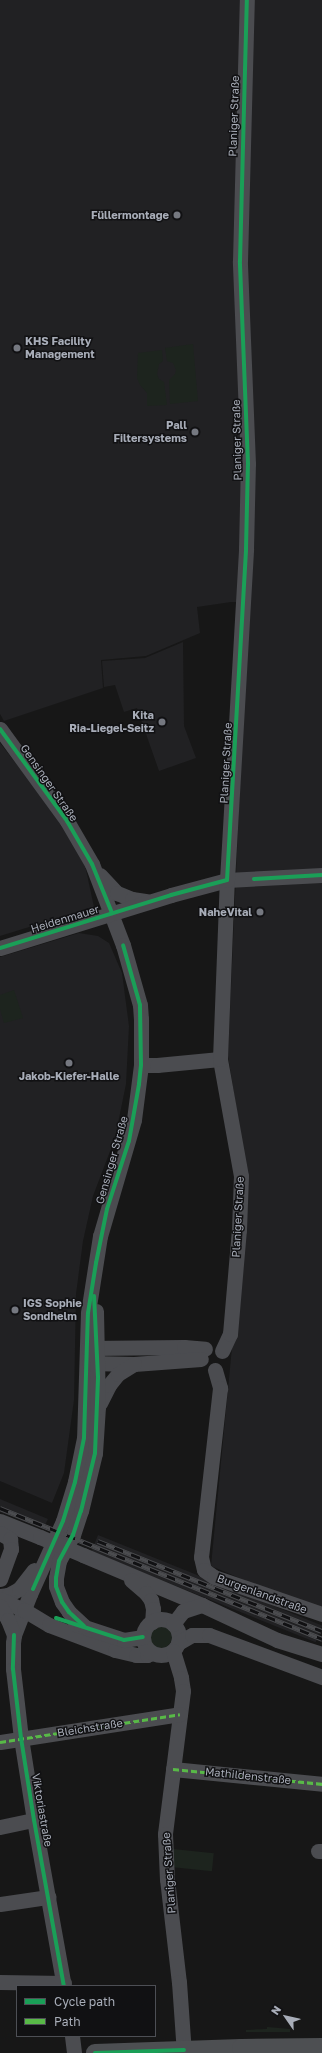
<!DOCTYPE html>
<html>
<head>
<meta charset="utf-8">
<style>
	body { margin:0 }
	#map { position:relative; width:322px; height:2053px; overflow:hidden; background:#171717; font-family:"Golos Text",sans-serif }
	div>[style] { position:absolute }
	.built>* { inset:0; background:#212123; transform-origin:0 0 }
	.green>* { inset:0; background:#1d241e; transform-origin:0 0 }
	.round { border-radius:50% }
	.minor>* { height:15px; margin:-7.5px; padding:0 7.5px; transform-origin:7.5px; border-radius:7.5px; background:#4b4c50 }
	.minor>.ring { margin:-7.5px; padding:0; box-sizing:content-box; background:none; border:15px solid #4b4c50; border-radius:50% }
	.major>* { height:18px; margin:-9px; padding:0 9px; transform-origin:9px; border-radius:9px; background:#4d4f52 }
	.rail>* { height:4.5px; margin-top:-2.25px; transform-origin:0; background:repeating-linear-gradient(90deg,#111113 0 9px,#4b4c4f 0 18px); box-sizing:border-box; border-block:1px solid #4b4c4f }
	.minor-bridge>* { height:15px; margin:-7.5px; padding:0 7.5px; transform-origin:7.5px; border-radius:7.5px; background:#4b4c50 }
	.quiet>* { height:3px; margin-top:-1.5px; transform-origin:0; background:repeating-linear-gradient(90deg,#58b947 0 6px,transparent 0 9px) }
	.cycleway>* { height:4px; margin:-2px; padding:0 2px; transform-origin:2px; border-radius:2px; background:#1a9f57 }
	.dots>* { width:11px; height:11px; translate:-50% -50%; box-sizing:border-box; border:2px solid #111113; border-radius:50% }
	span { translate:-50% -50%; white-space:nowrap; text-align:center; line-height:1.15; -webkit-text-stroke:3px #111113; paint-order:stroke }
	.street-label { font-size:11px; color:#a8adb8 }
	.poi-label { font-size:11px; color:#a8adb8; font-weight:700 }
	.right { translate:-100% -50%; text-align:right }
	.left { translate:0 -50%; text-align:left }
	.legend { position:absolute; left:16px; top:1985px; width:140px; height:52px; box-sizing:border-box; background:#111113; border:1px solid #4d4f55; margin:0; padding:5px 7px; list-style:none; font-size:12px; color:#a8adb8 }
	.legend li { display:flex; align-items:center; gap:8px; height:20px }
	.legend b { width:20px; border:1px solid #4d4f55 }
	.north { position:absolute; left:266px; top:1997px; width:40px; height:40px; -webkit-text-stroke:3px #111113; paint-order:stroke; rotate:304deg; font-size:11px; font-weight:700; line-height:16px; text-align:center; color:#a8adb8 }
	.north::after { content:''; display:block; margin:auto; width:14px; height:18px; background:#a8adb8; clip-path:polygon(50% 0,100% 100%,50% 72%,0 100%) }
</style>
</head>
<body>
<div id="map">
	<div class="built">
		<div style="clip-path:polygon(0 0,322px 0,322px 1610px,313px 1609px,211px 1566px,248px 1181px,228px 1056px,248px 602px,231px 602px,197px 607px,200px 633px,146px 656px,101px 660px,103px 688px,4px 721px,0 714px)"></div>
		<div style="clip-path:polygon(183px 642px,184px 726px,196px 758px,159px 771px,137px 708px,124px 712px,115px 685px,104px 687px,102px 661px,145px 658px)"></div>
		<div style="clip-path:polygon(0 743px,58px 817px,85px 865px,94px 907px,0 936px)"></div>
		<div style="clip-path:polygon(79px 933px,98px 936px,109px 943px,122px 973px,129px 1026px,126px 1084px,115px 1138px,93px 1196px,83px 1241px,76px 1294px,74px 1400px,64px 1473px,52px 1503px,0 1481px,0 957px)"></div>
		<div style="clip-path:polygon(0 1499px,48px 1519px,43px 1529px,0 1512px)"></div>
		<div style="left:98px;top:1535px;width:242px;height:18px;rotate:22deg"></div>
	</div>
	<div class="green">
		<div style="clip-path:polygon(193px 344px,198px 401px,170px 404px,169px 380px,175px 374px,176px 370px,173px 363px,167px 361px,165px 348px)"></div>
		<div style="clip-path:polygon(162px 350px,163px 361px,159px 364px,157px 374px,159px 379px,164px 382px,167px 405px,147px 406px,147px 393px,140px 385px,137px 378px,138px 353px)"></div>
		<div style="clip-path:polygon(14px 990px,23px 1018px,4px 1023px,0 1009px,0 995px)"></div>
		<div class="round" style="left:150px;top:1626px;width:22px;height:22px"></div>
		<div style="left:173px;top:1849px;width:41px;height:18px;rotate:6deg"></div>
		<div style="clip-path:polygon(267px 2027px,290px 2029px,290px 2032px,246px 2032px,246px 2030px,267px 2029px)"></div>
	</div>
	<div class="minor">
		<div style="left:0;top:729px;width:114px;rotate:53.9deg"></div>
		<div style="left:67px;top:821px;width:50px;rotate:59.8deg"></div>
		<div style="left:92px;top:864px;width:87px;rotate:69.1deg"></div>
		<div style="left:123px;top:945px;width:62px;rotate:74.2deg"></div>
		<div style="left:140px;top:1005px;width:14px;rotate:86deg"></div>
		<div style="left:141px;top:1019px;width:46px;rotate:90deg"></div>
		<div style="left:141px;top:1065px;width:55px;rotate:97.3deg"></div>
		<div style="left:134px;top:1120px;width:121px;rotate:106.3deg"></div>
		<div style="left:100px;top:1236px;width:78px;rotate:98.9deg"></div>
		<div style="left:88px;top:1313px;width:125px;rotate:91.8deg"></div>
		<div style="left:84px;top:1438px;width:45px;rotate:101.6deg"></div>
		<div style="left:75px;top:1482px;width:41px;rotate:107.1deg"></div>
		<div style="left:63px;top:1521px;width:80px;rotate:114.3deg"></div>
		<div style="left:30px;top:1594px;width:44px;rotate:111.3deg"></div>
		<div style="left:14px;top:1635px;width:8px;rotate:97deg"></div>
		<div style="left:13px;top:1643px;width:26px;rotate:90deg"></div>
		<div style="left:13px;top:1669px;width:69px;rotate:83.4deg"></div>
		<div style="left:21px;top:1738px;width:83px;rotate:81deg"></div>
		<div style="left:34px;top:1820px;width:169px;rotate:79.8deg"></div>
		<div style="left:100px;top:875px;width:25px;rotate:47deg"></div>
		<div style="left:117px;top:893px;width:16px;rotate:22deg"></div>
		<div style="left:132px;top:899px;width:15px;rotate:8deg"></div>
		<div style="left:0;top:948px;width:179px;rotate:-17.2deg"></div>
		<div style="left:171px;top:895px;width:58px;rotate:-15deg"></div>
		<div style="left:227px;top:880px;width:95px;rotate:-3deg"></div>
		<div style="left:141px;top:1065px;width:16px"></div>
		<div style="left:157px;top:1065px;width:63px;rotate:-5.4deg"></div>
		<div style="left:88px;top:1348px;width:96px;rotate:-0.6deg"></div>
		<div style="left:184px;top:1347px;width:21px;rotate:5deg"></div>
		<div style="left:222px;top:1351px;width:19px;rotate:-65deg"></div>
		<div style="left:230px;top:1334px;width:104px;rotate:-85.1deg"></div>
		<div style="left:239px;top:1230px;width:54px;rotate:-87.9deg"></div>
		<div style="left:241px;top:1176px;width:119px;rotate:-100.2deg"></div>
		<div style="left:220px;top:1059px;width:179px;rotate:-87.8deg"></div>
		<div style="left:227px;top:880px;width:332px;rotate:-86.7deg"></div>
		<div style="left:246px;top:549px;width:85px;rotate:-88.7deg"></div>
		<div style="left:248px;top:464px;width:203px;rotate:-92.3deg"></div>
		<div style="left:240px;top:261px;width:261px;rotate:-88.5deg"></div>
		<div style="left:89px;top:1363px;width:45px;rotate:1.3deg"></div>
		<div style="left:134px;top:1364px;width:67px;rotate:-4.3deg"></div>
		<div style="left:215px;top:1370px;width:19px;rotate:74deg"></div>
		<div style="left:220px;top:1388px;width:170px;rotate:96.4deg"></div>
		<div style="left:201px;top:1557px;width:13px;rotate:77deg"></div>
		<div style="left:204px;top:1570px;width:12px;rotate:35deg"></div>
		<div style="left:214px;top:1577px;width:114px;rotate:18.9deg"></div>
		<div style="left:100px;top:1403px;width:20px;rotate:-63deg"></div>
		<div style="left:109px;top:1385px;width:14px;rotate:-51deg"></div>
		<div style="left:118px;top:1374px;width:19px;rotate:-32deg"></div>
		<div style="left:0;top:1521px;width:43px;rotate:21.8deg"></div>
		<div style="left:0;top:1533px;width:12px;rotate:31deg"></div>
		<div style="left:10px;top:1539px;width:10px;rotate:84deg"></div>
		<div style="left:11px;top:1549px;width:32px;rotate:110deg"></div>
		<div style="left:83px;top:1555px;width:129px;rotate:22.8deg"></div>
		<div style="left:202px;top:1605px;width:83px;rotate:25deg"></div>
		<div style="left:277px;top:1640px;width:47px;rotate:17.3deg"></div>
		<div style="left:131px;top:1580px;width:20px;rotate:41deg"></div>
		<div style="left:146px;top:1593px;width:9px;rotate:54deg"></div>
		<div style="left:151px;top:1600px;width:9px;rotate:77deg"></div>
		<div style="left:153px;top:1609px;width:13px;rotate:94deg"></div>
		<div style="left:0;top:1596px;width:8px;rotate:-7deg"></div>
		<div style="left:8px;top:1595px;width:13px;rotate:-29deg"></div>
		<div style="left:19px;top:1589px;width:24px;rotate:-52deg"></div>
		<div style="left:0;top:1599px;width:26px;rotate:25deg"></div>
		<div style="left:24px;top:1610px;width:29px;rotate:31deg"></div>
		<div style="left:49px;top:1625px;width:71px;rotate:20.7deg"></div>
		<div style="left:115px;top:1650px;width:22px;rotate:13deg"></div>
		<div style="left:136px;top:1655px;width:11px"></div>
		<div style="left:147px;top:1655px;width:5px;rotate:-22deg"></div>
		<div style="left:0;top:1606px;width:16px;rotate:60deg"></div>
		<div style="left:8px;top:1620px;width:16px;rotate:68deg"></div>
		<div class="ring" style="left:143px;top:1619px;width:21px;height:21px"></div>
		<div style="left:75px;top:1624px;width:52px;rotate:18.1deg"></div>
		<div style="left:124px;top:1640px;width:19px;rotate:-9deg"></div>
		<div style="left:173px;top:1624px;width:16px;rotate:-52deg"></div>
		<div style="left:183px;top:1611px;width:20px;rotate:-18deg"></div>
		<div style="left:84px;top:1626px;width:21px;rotate:-137deg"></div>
		<div style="left:69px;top:1612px;width:12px;rotate:-125deg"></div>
		<div style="left:62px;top:1602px;width:17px;rotate:-111deg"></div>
		<div style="left:56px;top:1586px;width:8px;rotate:-90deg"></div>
		<div style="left:56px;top:1578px;width:17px;rotate:-80deg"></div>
		<div style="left:59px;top:1561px;width:30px;rotate:-62deg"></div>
		<div style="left:73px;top:1535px;width:25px;rotate:-72deg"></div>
		<div style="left:81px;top:1511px;width:60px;rotate:-76.4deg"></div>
		<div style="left:95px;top:1453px;width:46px;rotate:-86.3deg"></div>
		<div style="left:98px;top:1407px;width:96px;rotate:-91.2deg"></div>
		<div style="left:178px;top:1643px;width:16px;rotate:-30deg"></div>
		<div style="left:192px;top:1635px;width:17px"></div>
		<div style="left:209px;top:1635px;width:121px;rotate:20.4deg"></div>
		<div style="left:173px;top:1651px;width:28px;rotate:73deg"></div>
		<div style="left:181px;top:1678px;width:13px;rotate:81deg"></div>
		<div style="left:183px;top:1691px;width:144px;rotate:97.2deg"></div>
		<div style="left:165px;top:1834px;width:45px;rotate:87.5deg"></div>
		<div style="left:167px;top:1879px;width:104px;rotate:83.4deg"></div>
		<div style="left:179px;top:1982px;width:71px;rotate:86deg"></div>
		<div style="left:0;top:1742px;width:182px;rotate:-8.8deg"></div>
		<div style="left:173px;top:1769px;width:150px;rotate:5.7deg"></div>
		<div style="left:0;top:1827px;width:35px;rotate:-12deg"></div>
		<div style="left:318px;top:1851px;width:4px"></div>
		<div style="left:0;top:1904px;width:49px;rotate:-8.3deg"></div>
		<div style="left:0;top:1982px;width:64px;rotate:0.9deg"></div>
		<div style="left:72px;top:2036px;width:17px;rotate:83deg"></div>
	</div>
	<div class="major">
		<div style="left:95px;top:2053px;width:146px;rotate:-2deg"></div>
		<div style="left:241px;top:2048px;width:81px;rotate:-0.7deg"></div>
	</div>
	<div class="rail">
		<div style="left:0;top:1508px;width:348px;rotate:22.1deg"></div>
		<div style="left:98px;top:1541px;width:241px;rotate:21.9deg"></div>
	</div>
	<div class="minor-bridge">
		<div style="left:40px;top:1537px;width:47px;rotate:22.7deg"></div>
	</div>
	<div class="quiet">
		<div style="left:0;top:1742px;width:182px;rotate:-8.8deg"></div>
		<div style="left:173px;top:1769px;width:150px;rotate:5.7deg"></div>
	</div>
	<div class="cycleway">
		<div style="left:0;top:729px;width:114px;rotate:53.9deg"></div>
		<div style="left:67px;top:821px;width:50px;rotate:59.8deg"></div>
		<div style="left:92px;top:864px;width:53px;rotate:67.8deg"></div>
		<div style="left:254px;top:879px;width:68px;rotate:-3.4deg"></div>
		<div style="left:0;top:948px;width:179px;rotate:-17.2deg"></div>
		<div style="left:171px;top:895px;width:58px;rotate:-15deg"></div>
		<div style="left:227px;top:880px;width:332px;rotate:-86.7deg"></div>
		<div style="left:246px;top:549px;width:85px;rotate:-88.7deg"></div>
		<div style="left:248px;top:464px;width:203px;rotate:-92.3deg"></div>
		<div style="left:240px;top:261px;width:261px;rotate:-88.5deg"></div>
		<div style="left:33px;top:1589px;width:74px;rotate:-66.2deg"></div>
		<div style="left:63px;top:1521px;width:41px;rotate:-72.9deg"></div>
		<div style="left:75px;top:1482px;width:45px;rotate:-78.4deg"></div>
		<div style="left:84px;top:1438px;width:125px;rotate:-88.2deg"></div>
		<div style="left:88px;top:1313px;width:51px;rotate:-80.9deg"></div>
		<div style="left:96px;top:1263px;width:55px;rotate:-78.5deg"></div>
		<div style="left:107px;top:1209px;width:71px;rotate:-72.1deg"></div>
		<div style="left:129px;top:1141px;width:58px;rotate:-80deg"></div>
		<div style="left:139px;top:1084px;width:19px;rotate:-84deg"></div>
		<div style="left:141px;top:1065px;width:60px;rotate:-91deg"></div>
		<div style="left:140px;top:1005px;width:62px;rotate:-105.8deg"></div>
		<div style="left:56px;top:1618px;width:71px;rotate:17.9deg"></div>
		<div style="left:124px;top:1640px;width:19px;rotate:-9deg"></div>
		<div style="left:84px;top:1626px;width:21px;rotate:-137deg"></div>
		<div style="left:69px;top:1612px;width:12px;rotate:-125deg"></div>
		<div style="left:62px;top:1602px;width:17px;rotate:-111deg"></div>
		<div style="left:56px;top:1586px;width:8px;rotate:-90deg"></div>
		<div style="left:56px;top:1578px;width:17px;rotate:-80deg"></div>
		<div style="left:59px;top:1561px;width:30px;rotate:-62deg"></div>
		<div style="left:73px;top:1535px;width:25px;rotate:-72deg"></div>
		<div style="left:81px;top:1511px;width:60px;rotate:-76.4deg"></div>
		<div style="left:95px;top:1453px;width:76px;rotate:-87.7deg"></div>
		<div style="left:98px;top:1377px;width:81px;rotate:-92.8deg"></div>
		<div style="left:14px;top:1635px;width:34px;rotate:92deg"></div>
		<div style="left:13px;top:1669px;width:69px;rotate:83.4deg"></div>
		<div style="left:21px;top:1738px;width:83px;rotate:81deg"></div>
		<div style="left:34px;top:1820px;width:169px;rotate:79.8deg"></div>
		<div style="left:95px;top:2053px;width:89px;rotate:-1.9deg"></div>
	</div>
	<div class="dots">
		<div style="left:177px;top:215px;background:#757880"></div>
		<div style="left:17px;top:348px;background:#757880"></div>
		<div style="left:195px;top:432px;background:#757880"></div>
		<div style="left:162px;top:722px;background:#757880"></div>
		<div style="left:260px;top:912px;background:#757880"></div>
		<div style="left:69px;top:1063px;background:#757880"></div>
		<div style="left:15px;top:1310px;background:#757880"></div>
	</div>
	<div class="street-label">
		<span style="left:234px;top:116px;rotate:-88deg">Planiger Straße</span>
		<span style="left:237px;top:440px;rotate:-91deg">Planiger Straße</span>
		<span style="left:226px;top:763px;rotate:-87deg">Planiger Straße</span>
		<span style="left:49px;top:783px;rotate:55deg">Gensinger Straße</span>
		<span style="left:65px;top:919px;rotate:-17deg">Heidenmauer</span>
		<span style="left:112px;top:1160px;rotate:-74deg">Gensinger Straße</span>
		<span style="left:238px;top:1217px;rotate:-87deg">Planiger Straße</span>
		<span style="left:262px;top:1594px;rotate:20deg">Burgenlandstraße</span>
		<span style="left:90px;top:1728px;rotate:-9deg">Bleichstraße</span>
		<span style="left:248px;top:1776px;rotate:6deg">Mathildenstraße</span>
		<span style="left:42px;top:1810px;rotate:80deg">Viktoriastraße</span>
		<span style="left:169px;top:1873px;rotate:-94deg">Planiger Straße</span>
	</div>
	<div class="poi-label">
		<span class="right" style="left:169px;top:215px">Füllermontage</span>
		<span class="left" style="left:25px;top:348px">KHS Facility<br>Management</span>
		<span class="right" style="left:187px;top:432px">Pall<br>Filtersystems</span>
		<span class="right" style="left:154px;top:722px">Kita<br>Ria-Liegel-Seitz</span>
		<span class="right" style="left:252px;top:912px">NaheVital</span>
		<span style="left:69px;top:1076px">Jakob-Kiefer-Halle</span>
		<span class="left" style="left:23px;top:1310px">IGS Sophie<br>Sondhelm</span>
	</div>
	<ul class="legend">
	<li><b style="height:5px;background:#1a9f57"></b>Cycle path</li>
	<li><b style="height:5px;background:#58b947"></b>Path</li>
	</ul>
	<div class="north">N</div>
</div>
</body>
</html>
